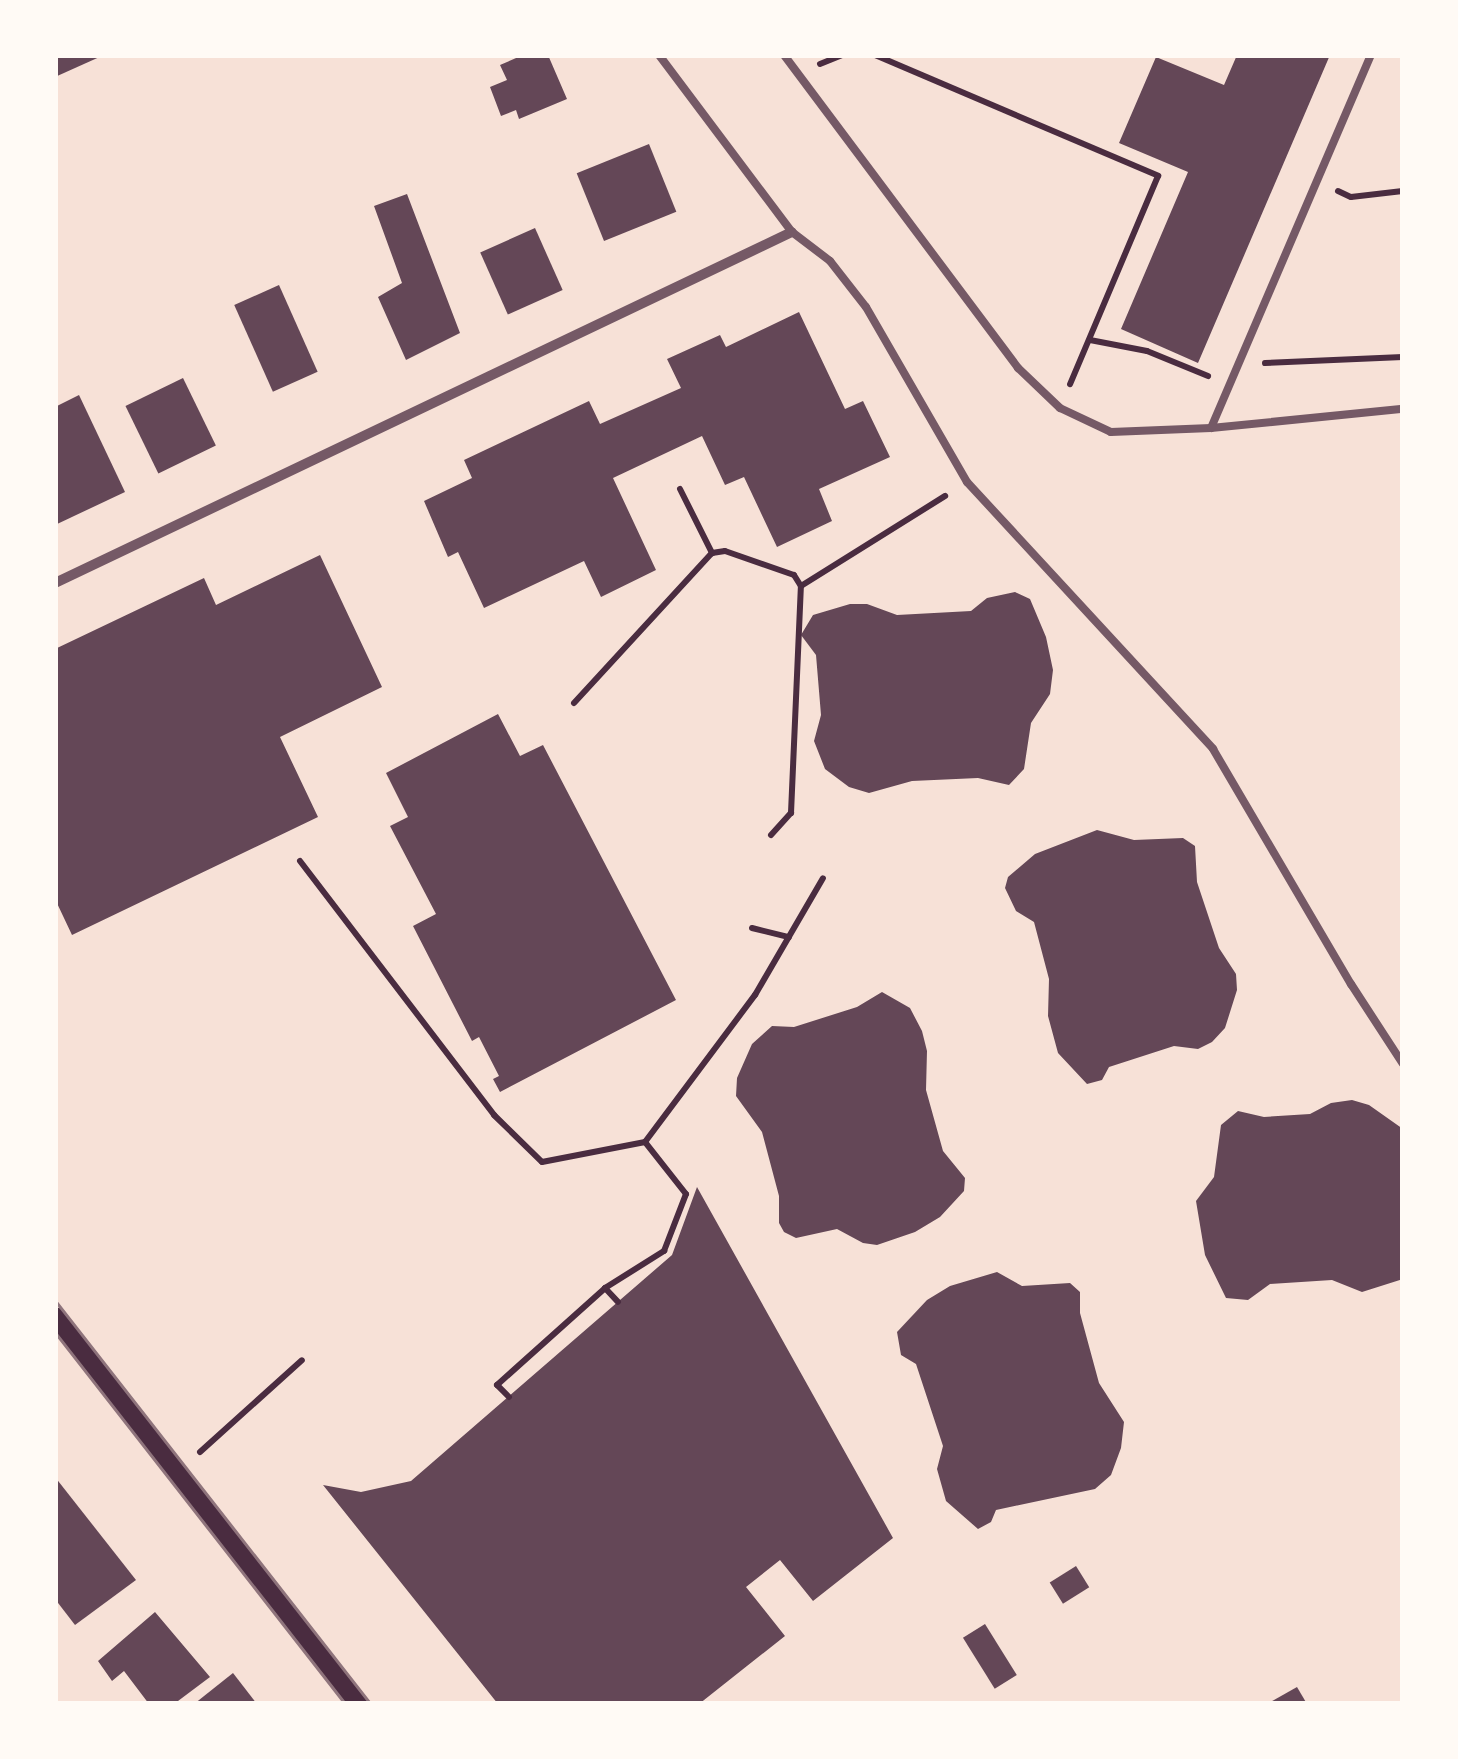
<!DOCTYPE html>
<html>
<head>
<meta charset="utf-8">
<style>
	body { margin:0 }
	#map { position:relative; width:1458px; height:1759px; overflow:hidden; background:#f7e1d7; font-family:"Space Grotesk",sans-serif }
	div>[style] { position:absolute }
	.building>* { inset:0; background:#644757; transform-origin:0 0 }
	.path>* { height:6px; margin:-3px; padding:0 3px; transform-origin:3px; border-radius:3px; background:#4a2c40 }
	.service>* { height:8px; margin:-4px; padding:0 4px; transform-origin:4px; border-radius:4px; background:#755966 }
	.minor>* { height:10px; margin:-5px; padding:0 5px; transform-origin:5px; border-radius:5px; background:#755966 }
	.secondary>* { height:20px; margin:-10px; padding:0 10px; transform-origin:10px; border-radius:10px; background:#4a2c40 }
	.tram>* { height:2.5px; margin:-1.25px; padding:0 1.25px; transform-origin:1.25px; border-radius:1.25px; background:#8f747c }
	span { translate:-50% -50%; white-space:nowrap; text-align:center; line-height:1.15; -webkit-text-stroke:10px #fffaf5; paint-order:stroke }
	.frame { position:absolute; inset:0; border:58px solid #fffaf5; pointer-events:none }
</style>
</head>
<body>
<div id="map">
	<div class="building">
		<div style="clip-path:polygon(55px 55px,104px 55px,55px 77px)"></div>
		<div style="clip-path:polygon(523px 55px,548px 55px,567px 99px,519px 119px,516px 110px,501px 116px,490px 87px,507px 80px,500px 65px)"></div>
		<div style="clip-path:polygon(1237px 55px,1330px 55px,1198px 363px,1121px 329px,1188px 172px,1119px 143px,1156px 57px,1224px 85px)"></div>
		<div style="left:649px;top:144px;width:73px;height:78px;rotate:68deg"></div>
		<div style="clip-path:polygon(407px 194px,460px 333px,406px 360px,378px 297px,402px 283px,374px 206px)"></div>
		<div style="left:535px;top:228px;width:68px;height:60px;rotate:66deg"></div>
		<div style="left:279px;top:285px;width:95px;height:49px;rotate:66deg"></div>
		<div style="clip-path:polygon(799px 312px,845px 409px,863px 401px,890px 457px,819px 489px,832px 521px,777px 547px,744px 477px,725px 485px,702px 436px,613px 478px,656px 570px,601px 597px,584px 561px,484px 608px,458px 552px,448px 557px,424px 501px,472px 478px,464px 460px,589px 401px,600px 424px,681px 388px,667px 359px,720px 335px,726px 347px)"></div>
		<div style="left:183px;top:378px;width:75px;height:64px;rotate:64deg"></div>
		<div style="clip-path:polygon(79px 395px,125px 492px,55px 525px,55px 407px)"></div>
		<div style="clip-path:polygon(320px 555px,382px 687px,280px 737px,318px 817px,72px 935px,55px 899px,55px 649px,204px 578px,216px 605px)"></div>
		<div style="clip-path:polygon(1015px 592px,1030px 599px,1046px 637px,1053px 670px,1050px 694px,1031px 723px,1024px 769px,1009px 785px,978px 778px,912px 781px,869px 793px,849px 787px,825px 769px,814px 741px,821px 715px,816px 655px,801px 635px,813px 615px,850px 604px,867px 604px,897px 615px,971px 611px,987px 598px)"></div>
		<div style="clip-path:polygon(498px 714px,520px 756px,543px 745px,676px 1000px,500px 1092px,493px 1079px,499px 1076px,479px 1037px,472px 1041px,413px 926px,436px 914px,390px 826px,408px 817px,386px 773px)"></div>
		<div style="clip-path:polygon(1097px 830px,1134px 840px,1183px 838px,1195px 846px,1197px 882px,1219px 948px,1236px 974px,1237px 990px,1225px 1028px,1212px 1042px,1198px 1049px,1174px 1046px,1109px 1067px,1102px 1080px,1087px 1084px,1058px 1053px,1048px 1016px,1049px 979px,1034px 922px,1016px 911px,1005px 888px,1008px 877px,1035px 854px)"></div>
		<div style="clip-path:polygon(882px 992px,910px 1008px,922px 1031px,927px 1051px,926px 1090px,943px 1151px,965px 1178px,964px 1191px,940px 1217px,915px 1232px,877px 1245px,863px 1243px,837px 1229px,796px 1238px,784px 1232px,779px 1223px,779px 1196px,762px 1132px,736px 1096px,737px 1078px,752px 1044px,772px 1026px,794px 1027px,857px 1007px)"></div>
		<div style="clip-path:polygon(1352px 1100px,1369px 1105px,1403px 1129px,1403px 1279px,1362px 1292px,1332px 1280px,1270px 1284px,1248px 1300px,1226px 1298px,1205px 1255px,1196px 1201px,1214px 1177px,1221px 1125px,1238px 1111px,1264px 1117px,1310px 1114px,1331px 1103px)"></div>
		<div style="clip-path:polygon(697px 1187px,893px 1538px,813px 1601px,780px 1560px,746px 1587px,785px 1636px,699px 1704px,498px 1704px,323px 1485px,361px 1492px,411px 1481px,672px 1255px)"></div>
		<div style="clip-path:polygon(997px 1272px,1022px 1286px,1070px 1283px,1080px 1292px,1080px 1313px,1099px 1383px,1124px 1422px,1121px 1448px,1111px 1475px,1095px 1489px,996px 1510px,991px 1522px,978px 1529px,946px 1501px,937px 1469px,943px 1446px,916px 1364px,901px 1355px,897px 1332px,927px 1300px,950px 1286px)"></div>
		<div style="clip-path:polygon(55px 1477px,136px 1580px,75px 1625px,55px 1599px)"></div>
		<div style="left:1076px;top:1566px;width:25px;height:31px;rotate:58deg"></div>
		<div style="clip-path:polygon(155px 1612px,210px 1677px,174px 1704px,149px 1704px,124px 1671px,112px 1681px,98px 1661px)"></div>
		<div style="left:985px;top:1624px;width:60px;height:26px;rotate:58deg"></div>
		<div style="clip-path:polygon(233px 1673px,257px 1704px,194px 1704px)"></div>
		<div style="clip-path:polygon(1297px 1687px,1307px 1704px,1267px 1704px)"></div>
	</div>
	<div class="path">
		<div style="left:875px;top:55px;width:308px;rotate:23.1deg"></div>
		<div style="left:1158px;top:176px;width:226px;rotate:112.9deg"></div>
		<div style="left:820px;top:64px;width:24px;rotate:-22deg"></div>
		<div style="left:1338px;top:191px;width:14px;rotate:25deg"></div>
		<div style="left:1351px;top:197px;width:52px;rotate:-6.6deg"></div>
		<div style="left:1090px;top:340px;width:58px;rotate:10.9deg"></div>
		<div style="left:1147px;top:351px;width:66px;rotate:22.3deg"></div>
		<div style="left:1265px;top:363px;width:138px;rotate:-2.5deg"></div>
		<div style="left:680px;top:489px;width:72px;rotate:63.4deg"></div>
		<div style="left:712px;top:553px;width:13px;rotate:-9deg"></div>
		<div style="left:725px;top:551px;width:73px;rotate:19.2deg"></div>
		<div style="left:794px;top:575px;width:13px;rotate:58deg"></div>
		<div style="left:801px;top:586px;width:170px;rotate:-32deg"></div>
		<div style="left:574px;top:703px;width:204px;rotate:-47.4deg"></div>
		<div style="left:771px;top:835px;width:30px;rotate:-48deg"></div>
		<div style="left:791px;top:813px;width:227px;rotate:-87.5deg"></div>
		<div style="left:300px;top:861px;width:320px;rotate:52.6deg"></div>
		<div style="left:494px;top:1115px;width:67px;rotate:44.4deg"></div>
		<div style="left:542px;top:1162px;width:105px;rotate:-11deg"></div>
		<div style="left:645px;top:1142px;width:184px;rotate:-53.2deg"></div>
		<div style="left:755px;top:995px;width:135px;rotate:-59.8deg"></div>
		<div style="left:752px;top:928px;width:38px;rotate:14deg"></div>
		<div style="left:605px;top:1288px;width:19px;rotate:47deg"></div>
		<div style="left:509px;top:1397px;width:17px;rotate:-135deg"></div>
		<div style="left:497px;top:1385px;width:145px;rotate:-41.9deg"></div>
		<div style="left:605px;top:1288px;width:70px;rotate:-32.1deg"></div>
		<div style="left:664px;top:1251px;width:61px;rotate:-68.9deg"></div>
		<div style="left:686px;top:1194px;width:66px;rotate:-128.3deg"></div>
		<div style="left:200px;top:1452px;width:137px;rotate:-42deg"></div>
	</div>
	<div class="service">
		<div style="left:659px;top:55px;width:221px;rotate:53.1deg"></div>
		<div style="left:792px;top:232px;width:48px;rotate:37.3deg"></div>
		<div style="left:830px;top:261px;width:58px;rotate:52deg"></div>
		<div style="left:866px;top:307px;width:202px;rotate:60deg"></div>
		<div style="left:967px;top:482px;width:363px;rotate:47.3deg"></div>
		<div style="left:1213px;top:749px;width:273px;rotate:59.6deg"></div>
		<div style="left:1351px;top:984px;width:95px;rotate:57deg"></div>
		<div style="left:784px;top:55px;width:391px;rotate:53.2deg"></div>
		<div style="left:1018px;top:368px;width:58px;rotate:43.6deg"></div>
		<div style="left:1060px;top:408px;width:56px;rotate:25.2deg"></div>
		<div style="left:1111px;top:432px;width:100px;rotate:-2.3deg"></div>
		<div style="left:1211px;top:428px;width:193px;rotate:-5.7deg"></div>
		<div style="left:1211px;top:428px;width:406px;rotate:-66.8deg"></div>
	</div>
	<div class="minor">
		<div style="left:55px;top:583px;width:816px;rotate:-25.47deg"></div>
	</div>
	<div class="secondary">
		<div style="left:55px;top:1317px;width:492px;rotate:51.9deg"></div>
	</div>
	<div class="tram">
		<div style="left:55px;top:1300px;width:513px;rotate:51.97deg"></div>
		<div style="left:55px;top:1332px;width:472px;rotate:52deg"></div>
	</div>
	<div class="frame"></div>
</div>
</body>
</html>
